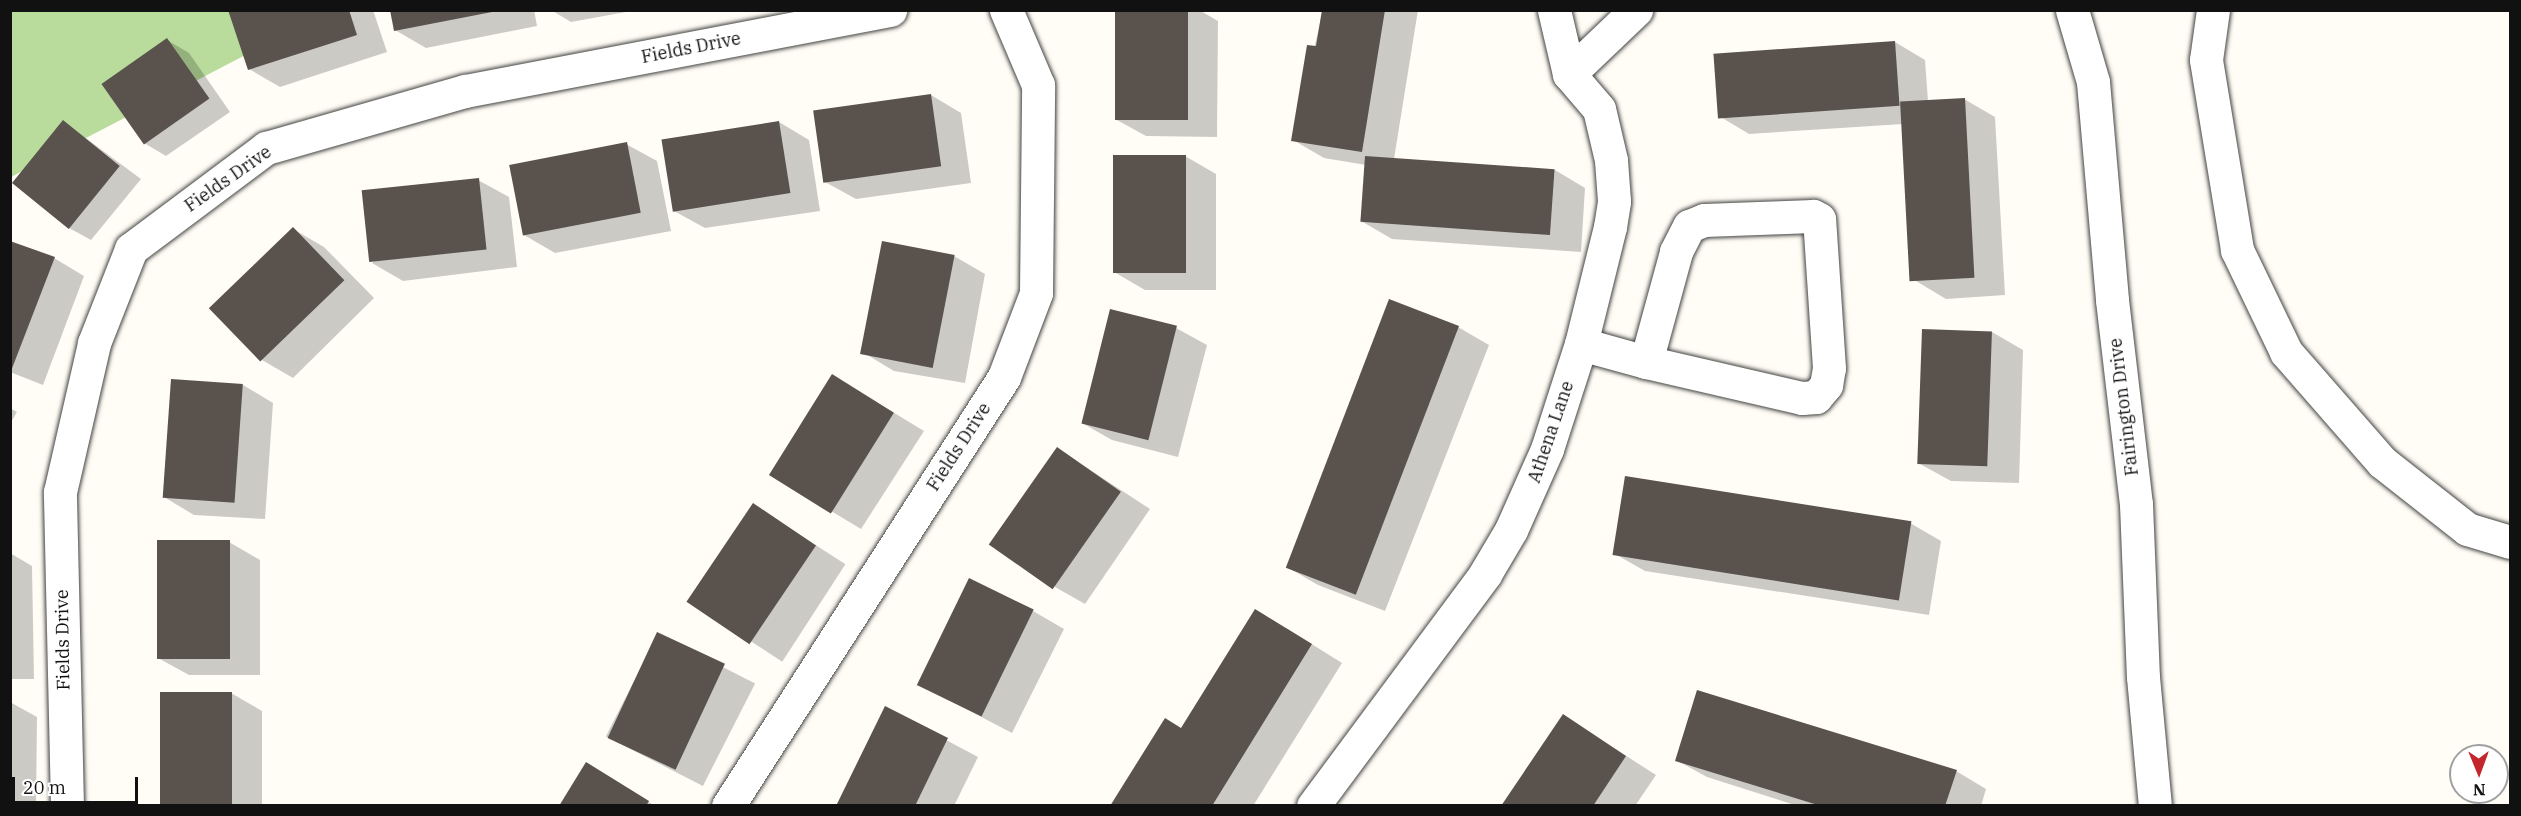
<!DOCTYPE html>
<html>
<head>
<meta charset="utf-8">
<style>
	body { margin:0 }
	#map { position:relative; width:2521px; height:816px; overflow:hidden; background:#fffdf5; font-family:"IBM Plex Serif",serif }
	div>[style] { position:absolute }
	.forest>* { inset:0; background:#b9dc9c }
	.shadow>* { inset:0; background:#0003; transform-origin:0 0 }
	.building>* { inset:0; background:#5a524d; transform-origin:0 0 }
	.roads { filter:drop-shadow(0 0 2px #444) drop-shadow(0 0 2px #444) }
	.minor>* { height:33px; margin:-16.5px; padding:0 16.5px; transform-origin:16.5px; border-radius:16.5px; background:#fff }
	span { translate:-50% -50%; white-space:nowrap; text-align:center; line-height:1.15; -webkit-text-stroke:6px #fff; paint-order:stroke }
	.street-label { font-size:18px; color:#111 }
	.frame { position:absolute; inset:0; border:12px solid #111; pointer-events:none }
	.north { position:absolute; left:2449px; top:744px; width:60px; height:60px; box-sizing:border-box; background:#fff; border:2px solid #a0a0a0; border-radius:50%; rotate:179deg; font-size:16px; font-weight:700; line-height:24px; text-align:center; color:#111 }
	.north::after { content:''; display:block; margin:auto; width:21px; height:27px; background:#c4262e; clip-path:polygon(50% 0,100% 100%,50% 72%,0 100%) }
	.scale { position:absolute; left:12px; top:777px; width:126px; height:27px; box-sizing:border-box; border:3px solid #111; border-top:0; padding-left:8px; font-size:18px; line-height:21px; white-space:nowrap; color:#111; -webkit-text-stroke:4px #fff; paint-order:stroke }
</style>
</head>
<body>
<div id="map">
	<div class="forest">
		<div style="clip-path:polygon(11px 11px,330px 11px,11px 177px)"></div>
	</div>
	<div class="shadow">
		<div style="clip-path:polygon(230px 10px,373px 10px,387px 52px,280px 87px,249px 69px)"></div>
		<div style="clip-path:polygon(392px 10px,534px 10px,537px 26px,426px 48px,395px 30px)"></div>
		<div style="clip-path:polygon(551px 10px,637px 10px,571px 22px)"></div>
		<div style="clip-path:polygon(1116px 10px,1199px 10px,1218px 21px,1217px 137px,1146px 136px,1115px 119px)"></div>
		<div style="clip-path:polygon(1323px 10px,1418px 10px,1394px 159px,1555px 170px,1585px 188px,1581px 252px,1392px 239px,1361px 221px,1366px 165px,1324px 158px,1293px 140px)"></div>
		<div style="clip-path:polygon(167px 40px,189px 53px,230px 112px,166px 156px,144px 143px,103px 84px)"></div>
		<div style="clip-path:polygon(1895px 42px,1925px 60px,1928px 101px,1964px 99px,1995px 117px,2005px 295px,1946px 299px,1916px 281px,1903px 124px,1749px 134px,1719px 116px)"></div>
		<div style="clip-path:polygon(931px 95px,961px 113px,971px 183px,856px 199px,825px 182px)"></div>
		<div style="clip-path:polygon(64px 122px,141px 179px,91px 240px,69px 228px)"></div>
		<div style="clip-path:polygon(779px 122px,809px 140px,820px 211px,705px 228px,674px 211px)"></div>
		<div style="clip-path:polygon(626px 144px,657px 161px,671px 231px,555px 253px,524px 235px)"></div>
		<div style="clip-path:polygon(1185px 156px,1216px 174px,1216px 290px,1145px 290px,1114px 272px)"></div>
		<div style="clip-path:polygon(478px 180px,509px 197px,517px 267px,403px 281px,372px 263px)"></div>
		<div style="clip-path:polygon(293px 229px,324px 247px,374px 298px,293px 378px,262px 360px)"></div>
		<div style="clip-path:polygon(10px 242px,54px 258px,84px 276px,43px 385px,10px 372px)"></div>
		<div style="clip-path:polygon(954px 256px,985px 274px,965px 383px,894px 371px,864px 353px)"></div>
		<div style="clip-path:polygon(1458px 327px,1489px 345px,1385px 611px,1318px 585px,1287px 567px)"></div>
		<div style="clip-path:polygon(1176px 328px,1207px 345px,1178px 457px,1112px 440px,1082px 423px)"></div>
		<div style="clip-path:polygon(1924px 331px,1992px 332px,2023px 350px,2019px 483px,1951px 481px,1920px 464px)"></div>
		<div style="clip-path:polygon(243px 385px,273px 403px,265px 519px,194px 515px,164px 497px)"></div>
		<div style="clip-path:polygon(863px 394px,924px 431px,861px 529px,831px 511px)"></div>
		<div style="left:10px;top:408px;width:8px;height:123px;rotate:30deg"></div>
		<div style="clip-path:polygon(1058px 449px,1150px 509px,1085px 604px,1055px 587px)"></div>
		<div style="left:754px;top:505px;width:109px;height:116px;rotate:33deg"></div>
		<div style="clip-path:polygon(1910px 523px,1941px 541px,1929px 615px,1645px 571px,1615px 554px)"></div>
		<div style="clip-path:polygon(229px 542px,260px 560px,260px 675px,189px 675px,158px 658px)"></div>
		<div style="clip-path:polygon(10px 553px,32px 566px,34px 679px,10px 679px)"></div>
		<div style="clip-path:polygon(1033px 611px,1064px 629px,1012px 733px,918px 684px)"></div>
		<div style="clip-path:polygon(1286px 628px,1342px 663px,1253px 806px,1112px 806px,1181px 729px)"></div>
		<div style="left:658px;top:634px;width:109px;height:115px;rotate:27deg"></div>
		<div style="clip-path:polygon(231px 693px,262px 711px,262px 806px,162px 806px)"></div>
		<div style="clip-path:polygon(10px 702px,37px 717px,36px 806px,10px 806px)"></div>
		<div style="clip-path:polygon(886px 708px,978px 757px,954px 806px,838px 806px)"></div>
		<div style="clip-path:polygon(1564px 716px,1656px 775px,1635px 806px,1503px 806px)"></div>
		<div style="clip-path:polygon(1676px 760px,1956px 771px,1986px 789px,1981px 806px,1798px 806px,1707px 777px)"></div>
		<div style="clip-path:polygon(617px 782px,655px 806px,561px 806px)"></div>
	</div>
	<div class="building">
		<div style="clip-path:polygon(228px 10px,349px 10px,357px 35px,248px 70px)"></div>
		<div style="clip-path:polygon(390px 10px,492px 10px,492px 12px,394px 31px)"></div>
		<div style="left:1115px;top:10px;width:73px;height:110px"></div>
		<div style="clip-path:polygon(1322px 10px,1385px 10px,1362px 152px,1291px 141px,1307px 45px,1316px 46px)"></div>
		<div style="left:167px;top:38px;width:74px;height:80px;rotate:55deg"></div>
		<div style="left:1895px;top:41px;width:65px;height:182px;rotate:86deg"></div>
		<div style="left:931px;top:94px;width:73px;height:119px;rotate:82deg"></div>
		<div style="left:1965px;top:98px;width:180px;height:65px;rotate:87deg"></div>
		<div style="left:63px;top:120px;width:73px;height:81px;rotate:39deg"></div>
		<div style="left:779px;top:121px;width:73px;height:119px;rotate:81deg"></div>
		<div style="left:627px;top:142px;width:72px;height:120px;rotate:79deg"></div>
		<div style="left:1113px;top:155px;width:73px;height:118px"></div>
		<div style="left:1365px;top:156px;width:190px;height:66px;rotate:4deg"></div>
		<div style="left:479px;top:178px;width:72px;height:118px;rotate:84deg"></div>
		<div style="left:293px;top:227px;width:74px;height:117px;rotate:46deg"></div>
		<div style="clip-path:polygon(10px 241px,55px 257px,11px 371px,10px 371px)"></div>
		<div style="left:882px;top:241px;width:74px;height:115px;rotate:11deg"></div>
		<div style="left:1389px;top:299px;width:75px;height:288px;rotate:21deg"></div>
		<div style="left:1110px;top:309px;width:69px;height:118px;rotate:14deg"></div>
		<div style="left:1922px;top:329px;width:70px;height:135px;rotate:2deg"></div>
		<div style="left:832px;top:374px;width:73px;height:119px;rotate:32deg"></div>
		<div style="left:171px;top:379px;width:72px;height:119px;rotate:4deg"></div>
		<div style="left:1057px;top:447px;width:78px;height:119px;rotate:35deg"></div>
		<div style="left:1625px;top:476px;width:290px;height:80px;rotate:9deg"></div>
		<div style="left:753px;top:503px;width:76px;height:119px;rotate:34deg"></div>
		<div style="left:230px;top:540px;width:119px;height:73px;rotate:90deg"></div>
		<div style="left:969px;top:578px;width:72px;height:119px;rotate:26deg"></div>
		<div style="clip-path:polygon(1255px 609px,1312px 644px,1212px 806px,1110px 806px,1165px 718px,1181px 728px)"></div>
		<div style="left:657px;top:632px;width:75px;height:117px;rotate:25deg"></div>
		<div style="clip-path:polygon(1697px 690px,1957px 770px,1945px 806px,1821px 806px,1675px 761px)"></div>
		<div style="left:160px;top:692px;width:72px;height:114px"></div>
		<div style="clip-path:polygon(885px 706px,948px 738px,915px 806px,836px 806px)"></div>
		<div style="clip-path:polygon(1563px 714px,1626px 756px,1593px 806px,1501px 806px)"></div>
		<div style="clip-path:polygon(586px 762px,649px 801px,646px 806px,559px 806px)"></div>
	</div>
	<div class="roads">
		<div class="minor">
			<div style="left:2072px;top:10px;width:75px;rotate:73.7deg"></div>
			<div style="left:2093px;top:82px;width:219px;rotate:85deg"></div>
			<div style="left:2112px;top:300px;width:205px;rotate:83.3deg"></div>
			<div style="left:2136px;top:504px;width:173px;rotate:87.7deg"></div>
			<div style="left:2143px;top:677px;width:130px;rotate:84.7deg"></div>
			<div style="left:2213px;top:10px;width:50px;rotate:98deg"></div>
			<div style="left:2206px;top:60px;width:193px;rotate:80.7deg"></div>
			<div style="left:2237px;top:250px;width:113px;rotate:64.3deg"></div>
			<div style="left:2286px;top:352px;width:146px;rotate:48.9deg"></div>
			<div style="left:2382px;top:462px;width:108px;rotate:38.2deg"></div>
			<div style="left:2467px;top:529px;width:45px;rotate:16.8deg"></div>
			<div style="left:1569px;top:74px;width:93px;rotate:-43.7deg"></div>
			<div style="left:1581px;top:344px;width:67px;rotate:15.5deg"></div>
			<div style="left:1646px;top:362px;width:160px;rotate:13deg"></div>
			<div style="left:1802px;top:398px;width:14px;rotate:-4deg"></div>
			<div style="left:1816px;top:397px;width:16px;rotate:-50deg"></div>
			<div style="left:1826px;top:385px;width:17px;rotate:-80deg"></div>
			<div style="left:1829px;top:368px;width:149px;rotate:-93.8deg"></div>
			<div style="left:1819px;top:219px;width:7px;rotate:-153deg"></div>
			<div style="left:1813px;top:216px;width:109px;rotate:177.9deg"></div>
			<div style="left:1704px;top:220px;width:16px;rotate:158deg"></div>
			<div style="left:1689px;top:226px;width:29px;rotate:117deg"></div>
			<div style="left:1676px;top:252px;width:114px;rotate:105.3deg"></div>
			<div style="left:67px;top:806px;width:314px;rotate:-91.3deg"></div>
			<div style="left:60px;top:492px;width:153px;rotate:-77.1deg"></div>
			<div style="left:94px;top:343px;width:101px;rotate:-68.5deg"></div>
			<div style="left:131px;top:249px;width:169px;rotate:-36.8deg"></div>
			<div style="left:266px;top:148px;width:207px;rotate:-16deg"></div>
			<div style="left:465px;top:91px;width:433px;rotate:-10.8deg"></div>
			<div style="left:728px;top:806px;width:510px;rotate:-57.24deg"></div>
			<div style="left:1004px;top:377px;width:90px;rotate:-69.1deg"></div>
			<div style="left:1036px;top:293px;width:208px;rotate:-89.4deg"></div>
			<div style="left:1038px;top:85px;width:82px;rotate:-113.1deg"></div>
			<div style="left:1313px;top:806px;width:289px;rotate:-53.4deg"></div>
			<div style="left:1485px;top:574px;width:51px;rotate:-59.4deg"></div>
			<div style="left:1511px;top:530px;width:89px;rotate:-66deg"></div>
			<div style="left:1547px;top:449px;width:110px;rotate:-72.1deg"></div>
			<div style="left:1581px;top:344px;width:121px;rotate:-76.1deg"></div>
			<div style="left:1610px;top:227px;width:26px;rotate:-81deg"></div>
			<div style="left:1614px;top:201px;width:41px;rotate:-94.2deg"></div>
			<div style="left:1611px;top:160px;width:52px;rotate:-103.2deg"></div>
			<div style="left:1599px;top:109px;width:46px;rotate:-130.6deg"></div>
			<div style="left:1569px;top:74px;width:66px;rotate:-103.2deg"></div>
		</div>
	</div>
	<div class="street-label">
		<span style="left:691px;top:48px;rotate:-11deg">Fields Drive</span>
		<span style="left:228px;top:179px;rotate:-35deg">Fields Drive</span>
		<span style="left:2124px;top:407px;rotate:-97deg">Fairington Drive</span>
		<span style="left:1551px;top:432px;rotate:-71deg">Athena Lane</span>
		<span style="left:959px;top:447px;rotate:-57deg">Fields Drive</span>
		<span style="left:63px;top:640px;rotate:-91deg">Fields Drive</span>
	</div>
	<div class="frame"></div>
	<div class="north">N</div>
	<div class="scale">20 m</div>
</div>
</body>
</html>
